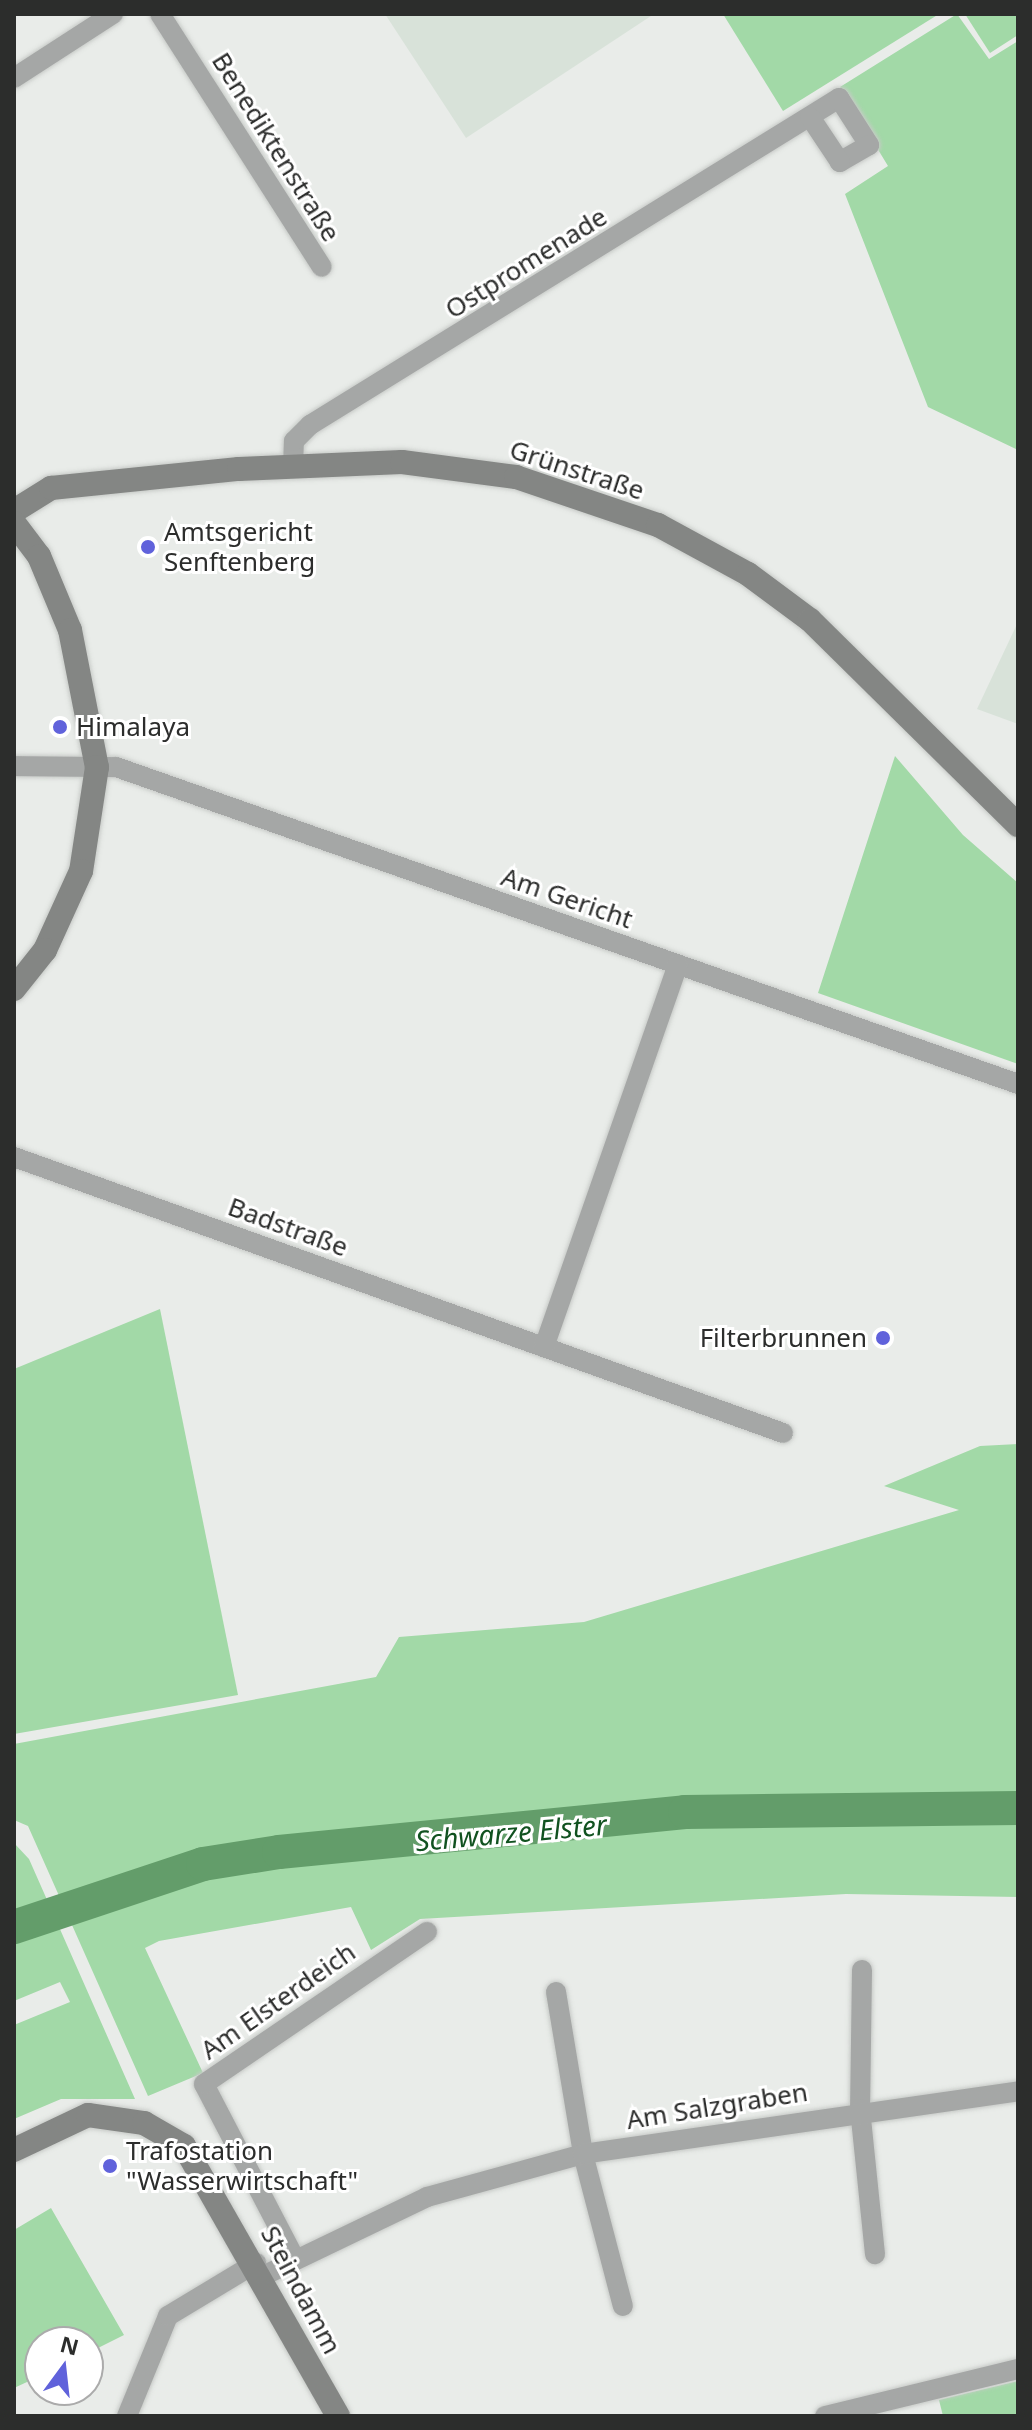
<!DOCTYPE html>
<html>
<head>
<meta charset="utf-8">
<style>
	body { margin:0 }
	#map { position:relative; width:1032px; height:2430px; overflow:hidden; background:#e9ece9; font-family:"Noto Sans",sans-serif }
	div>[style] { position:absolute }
	.built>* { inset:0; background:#d8e2d9 }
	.green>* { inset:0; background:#a2d9a7 }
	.river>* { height:34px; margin:-17px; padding:0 17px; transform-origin:17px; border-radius:17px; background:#639d6a }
	.roads { filter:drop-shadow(0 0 2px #c7cac7) drop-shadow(0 0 2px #c7cac7) }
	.street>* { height:20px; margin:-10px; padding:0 10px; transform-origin:10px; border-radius:10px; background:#a5a7a6 }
	.secondary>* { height:24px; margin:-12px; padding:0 12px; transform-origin:12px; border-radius:12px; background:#848684 }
	.dots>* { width:22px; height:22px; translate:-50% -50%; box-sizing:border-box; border:4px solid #fff; border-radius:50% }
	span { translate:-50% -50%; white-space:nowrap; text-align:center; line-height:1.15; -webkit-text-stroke:6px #fff; paint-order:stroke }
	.street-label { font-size:26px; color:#2c2d2c }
	.poi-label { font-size:26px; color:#2c2d2c }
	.left { translate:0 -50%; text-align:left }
	.right { translate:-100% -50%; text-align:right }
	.water-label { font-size:28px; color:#115220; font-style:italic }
	.frame { position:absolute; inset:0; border:16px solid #2c2d2c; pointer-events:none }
	.north { position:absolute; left:24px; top:2326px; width:80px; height:80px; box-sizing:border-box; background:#fff; border:2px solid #ababab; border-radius:50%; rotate:15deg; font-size:22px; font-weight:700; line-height:32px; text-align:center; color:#2c2d2c }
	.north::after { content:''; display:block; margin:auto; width:28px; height:36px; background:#6062db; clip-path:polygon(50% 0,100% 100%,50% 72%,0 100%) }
</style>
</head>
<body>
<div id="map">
	<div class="built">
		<div style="clip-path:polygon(385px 14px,654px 14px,466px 138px)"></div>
		<div style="clip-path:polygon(1018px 622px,1018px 724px,977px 709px)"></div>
	</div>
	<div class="green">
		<div style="clip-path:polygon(723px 14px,939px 14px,783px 111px)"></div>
		<div style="clip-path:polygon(957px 14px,989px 59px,1018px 41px,1018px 450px,928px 407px,845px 194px,888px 166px,840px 87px)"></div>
		<div style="clip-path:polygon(965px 14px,1018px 14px,1018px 35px,990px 53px)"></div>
		<div style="clip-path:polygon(895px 756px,963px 835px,1018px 883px,1018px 1064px,818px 993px)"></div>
		<div style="clip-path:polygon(160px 1309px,238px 1695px,14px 1734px,14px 1369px)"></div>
		<div style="clip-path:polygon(1018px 1444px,1018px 1897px,846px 1894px,420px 1919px,371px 1950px,351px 1907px,159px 1941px,145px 1948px,203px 2073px,148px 2096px,28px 1826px,14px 1820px,14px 1744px,376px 1677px,399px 1637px,584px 1622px,959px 1510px,884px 1486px,980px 1446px)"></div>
		<div style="clip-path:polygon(14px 1843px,29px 1859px,135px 2099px,61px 2099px,14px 2119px,14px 2025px,70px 2002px,60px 1982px,14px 2001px)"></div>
		<div style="clip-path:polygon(51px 2208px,124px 2335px,88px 2353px,88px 2342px,40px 2342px,40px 2376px,14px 2388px,14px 2230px)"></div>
		<div style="clip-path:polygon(1018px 2381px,1018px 2416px,943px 2416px,939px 2400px)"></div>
	</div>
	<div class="river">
		<div style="left:14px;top:1927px;width:199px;rotate:-18.4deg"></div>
		<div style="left:203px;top:1864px;width:77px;rotate:-9deg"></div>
		<div style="left:279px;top:1852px;width:408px;rotate:-5.6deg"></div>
		<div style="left:685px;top:1812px;width:333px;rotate:-0.7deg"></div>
	</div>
	<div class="roads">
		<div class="street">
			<div style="left:160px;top:14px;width:300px;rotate:57.4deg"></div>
			<div style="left:14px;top:78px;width:118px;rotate:-32.9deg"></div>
			<div style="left:293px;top:467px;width:26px;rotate:-88deg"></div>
			<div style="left:294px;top:441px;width:23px;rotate:-45deg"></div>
			<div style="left:310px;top:425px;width:622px;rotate:-31.72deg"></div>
			<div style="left:839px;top:98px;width:56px;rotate:57.4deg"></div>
			<div style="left:869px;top:145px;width:34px;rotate:150deg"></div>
			<div style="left:840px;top:162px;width:54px;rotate:-123.7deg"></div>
			<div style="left:14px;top:766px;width:102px;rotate:0.6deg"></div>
			<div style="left:116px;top:767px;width:956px;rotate:19.36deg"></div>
			<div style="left:14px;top:1157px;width:817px;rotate:19.74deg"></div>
			<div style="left:544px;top:1347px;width:405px;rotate:-70.7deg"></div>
			<div style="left:862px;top:1970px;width:139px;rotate:90.8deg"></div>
			<div style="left:860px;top:2109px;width:146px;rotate:84.1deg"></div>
			<div style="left:556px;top:1992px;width:164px;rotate:80.5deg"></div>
			<div style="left:583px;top:2154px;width:157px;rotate:75.3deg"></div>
			<div style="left:295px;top:2259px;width:197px;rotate:-117.5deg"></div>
			<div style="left:204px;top:2084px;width:270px;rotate:-34.3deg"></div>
			<div style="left:263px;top:2276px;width:182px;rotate:-25.7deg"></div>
			<div style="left:427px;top:2197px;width:162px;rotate:-15.4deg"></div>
			<div style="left:583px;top:2154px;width:440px;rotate:-8.2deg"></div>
			<div style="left:127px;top:2416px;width:108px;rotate:-67.7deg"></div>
			<div style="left:168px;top:2316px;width:103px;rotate:-31.1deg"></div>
			<div style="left:825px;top:2416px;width:199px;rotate:-13.7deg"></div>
		</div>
		<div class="secondary">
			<div style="left:14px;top:511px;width:44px;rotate:-31.9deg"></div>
			<div style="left:51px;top:488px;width:189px;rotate:-5.8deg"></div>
			<div style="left:239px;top:469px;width:163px;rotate:-2.5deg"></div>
			<div style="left:402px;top:462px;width:115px;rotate:7.5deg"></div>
			<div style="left:516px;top:477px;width:150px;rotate:18.7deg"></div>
			<div style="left:658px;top:525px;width:102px;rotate:28.6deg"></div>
			<div style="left:748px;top:574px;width:77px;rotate:36.6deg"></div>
			<div style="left:810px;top:620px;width:292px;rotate:44.6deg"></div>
			<div style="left:14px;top:523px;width:41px;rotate:52.9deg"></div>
			<div style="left:39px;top:556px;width:80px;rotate:67.3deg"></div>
			<div style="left:70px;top:630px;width:140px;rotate:78.9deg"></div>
			<div style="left:97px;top:767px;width:105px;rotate:98.7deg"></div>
			<div style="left:81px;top:871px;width:87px;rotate:114.5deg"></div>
			<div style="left:45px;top:950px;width:50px;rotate:128.5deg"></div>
			<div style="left:14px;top:2150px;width:82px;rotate:-25.3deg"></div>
			<div style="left:88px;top:2115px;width:57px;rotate:8.1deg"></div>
			<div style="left:144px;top:2123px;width:46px;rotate:29.9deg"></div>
			<div style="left:184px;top:2146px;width:311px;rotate:60.3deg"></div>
		</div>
	</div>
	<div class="dots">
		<div style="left:148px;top:547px;background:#6062db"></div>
		<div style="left:60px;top:727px;background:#6062db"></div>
		<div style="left:883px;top:1338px;background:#6062db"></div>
		<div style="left:110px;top:2166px;background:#6062db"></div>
	</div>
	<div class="street-label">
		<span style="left:276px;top:147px;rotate:58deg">Benediktenstraße</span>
		<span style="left:526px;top:263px;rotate:-32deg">Ostpromenade</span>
		<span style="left:577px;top:470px;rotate:18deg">Grünstraße</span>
		<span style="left:567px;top:898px;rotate:19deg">Am Gericht</span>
		<span style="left:288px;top:1227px;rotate:20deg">Badstraße</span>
		<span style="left:278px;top:2001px;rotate:-35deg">Am Elsterdeich</span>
		<span style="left:717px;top:2106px;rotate:-9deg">Am Salzgraben</span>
		<span style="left:301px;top:2290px;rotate:62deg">Steindamm</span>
	</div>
	<div class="poi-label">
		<span class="left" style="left:164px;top:547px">Amtsgericht<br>Senftenberg</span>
		<span class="left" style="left:76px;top:727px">Himalaya</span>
		<span class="right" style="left:867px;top:1338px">Filterbrunnen</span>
		<span class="left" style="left:126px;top:2166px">Trafostation<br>"Wasserwirtschaft"</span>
	</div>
	<div class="water-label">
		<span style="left:511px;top:1832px;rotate:-5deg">Schwarze Elster</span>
	</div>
	<div class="frame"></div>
	<div class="north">N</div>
</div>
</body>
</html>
